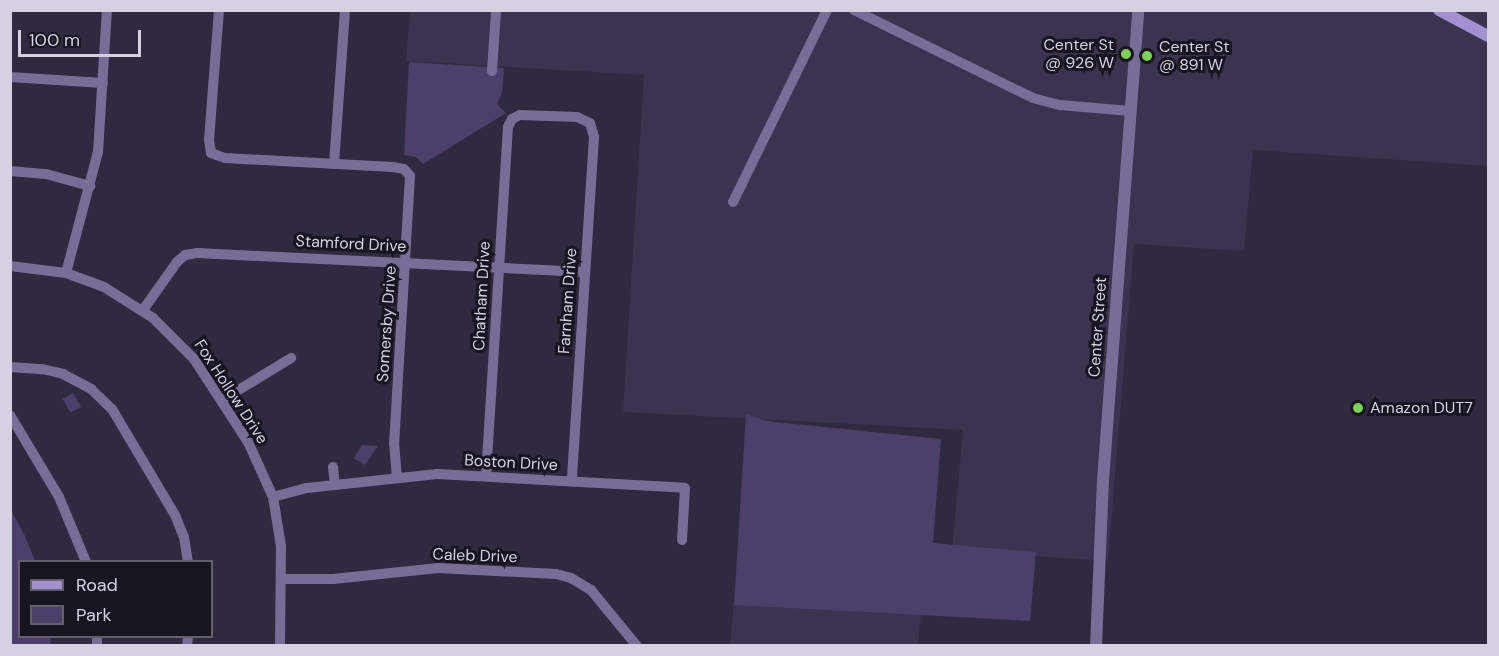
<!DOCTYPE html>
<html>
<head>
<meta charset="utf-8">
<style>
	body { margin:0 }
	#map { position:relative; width:1499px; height:656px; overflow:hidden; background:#302a40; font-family:"DM Sans",sans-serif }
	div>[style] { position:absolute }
	.built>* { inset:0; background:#3b334f }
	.green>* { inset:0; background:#4c3f6a; transform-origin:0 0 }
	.minor>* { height:10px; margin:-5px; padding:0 5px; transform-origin:5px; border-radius:5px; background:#786d96 }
	.tertiary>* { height:12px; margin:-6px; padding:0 6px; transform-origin:6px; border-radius:6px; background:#786d96 }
	.secondary>* { height:12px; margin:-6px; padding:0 6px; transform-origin:6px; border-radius:6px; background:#a290d1 }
	.dots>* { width:16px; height:16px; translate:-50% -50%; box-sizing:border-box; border:3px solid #17151f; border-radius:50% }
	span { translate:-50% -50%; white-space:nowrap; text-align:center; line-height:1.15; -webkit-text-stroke:6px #17151f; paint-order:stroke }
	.poi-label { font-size:16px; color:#d5d1e0 }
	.right { translate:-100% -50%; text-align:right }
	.left { translate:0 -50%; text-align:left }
	.street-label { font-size:16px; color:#d5d1e0 }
	.frame { position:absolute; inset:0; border:12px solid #d5d1e0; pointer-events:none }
	.legend { position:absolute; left:18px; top:560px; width:195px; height:78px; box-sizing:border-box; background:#17151f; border:2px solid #63606c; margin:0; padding:8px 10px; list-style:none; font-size:18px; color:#d5d1e0 }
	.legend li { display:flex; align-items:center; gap:12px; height:30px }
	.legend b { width:30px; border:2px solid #63606c }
	.scale { position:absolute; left:18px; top:30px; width:123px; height:27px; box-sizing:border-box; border:3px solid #d5d1e0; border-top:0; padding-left:8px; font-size:18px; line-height:21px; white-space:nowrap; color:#d5d1e0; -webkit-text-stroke:4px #17151f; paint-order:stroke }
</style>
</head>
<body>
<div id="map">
	<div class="built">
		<div style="clip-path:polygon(410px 10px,1488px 11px,1488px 166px,1253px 150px,1244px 251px,1134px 244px,1108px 561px,952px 551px,963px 430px,623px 412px,644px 75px,406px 61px)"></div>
		<div style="clip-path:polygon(734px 603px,921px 613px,918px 645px,730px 646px)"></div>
	</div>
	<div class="green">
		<div style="clip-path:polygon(409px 62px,504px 68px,502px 93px,497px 104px,506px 113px,423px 164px,416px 157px,404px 155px)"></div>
		<div style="left:73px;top:393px;width:16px;height:12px;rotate:60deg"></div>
		<div style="clip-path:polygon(746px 414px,766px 421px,941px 439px,933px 543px,1036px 552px,1030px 621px,734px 605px)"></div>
		<div style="clip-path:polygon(362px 445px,378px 446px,365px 465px,354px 458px)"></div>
		<div style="clip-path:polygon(11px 510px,25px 536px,35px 561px,20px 562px,20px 636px,51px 637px,50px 645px,11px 645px)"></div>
	</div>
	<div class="minor">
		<div style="left:219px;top:10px;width:130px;rotate:94.4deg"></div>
		<div style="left:209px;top:140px;width:13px;rotate:81deg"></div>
		<div style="left:211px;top:153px;width:15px;rotate:20deg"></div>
		<div style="left:225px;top:158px;width:168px;rotate:3.1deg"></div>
		<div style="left:393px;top:167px;width:11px;rotate:10deg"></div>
		<div style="left:404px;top:169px;width:9px;rotate:49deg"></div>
		<div style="left:410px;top:176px;width:267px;rotate:93.4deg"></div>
		<div style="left:394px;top:443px;width:35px;rotate:85deg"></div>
		<div style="left:854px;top:10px;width:199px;rotate:26.2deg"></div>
		<div style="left:1033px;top:98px;width:28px;rotate:15deg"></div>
		<div style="left:1060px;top:105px;width:71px;rotate:4.8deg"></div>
		<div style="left:492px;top:71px;width:61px;rotate:-86.2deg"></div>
		<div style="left:10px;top:77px;width:93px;rotate:3.7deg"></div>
		<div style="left:334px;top:164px;width:154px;rotate:-85.9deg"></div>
		<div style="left:10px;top:171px;width:36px;rotate:5deg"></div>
		<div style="left:46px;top:174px;width:46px;rotate:15.3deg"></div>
		<div style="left:733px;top:202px;width:214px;rotate:-63.9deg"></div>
		<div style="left:10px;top:266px;width:56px;rotate:7.1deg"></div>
		<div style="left:66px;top:273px;width:40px;rotate:20.2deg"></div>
		<div style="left:104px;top:287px;width:58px;rotate:32.3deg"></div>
		<div style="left:153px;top:318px;width:58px;rotate:45deg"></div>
		<div style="left:194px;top:359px;width:99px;rotate:57deg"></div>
		<div style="left:248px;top:442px;width:60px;rotate:65.6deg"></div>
		<div style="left:273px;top:497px;width:50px;rotate:80.7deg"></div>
		<div style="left:281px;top:546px;width:100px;rotate:90.6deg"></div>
		<div style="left:66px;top:273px;width:125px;rotate:-75.2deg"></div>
		<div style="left:98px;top:152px;width:142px;rotate:-86.4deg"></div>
		<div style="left:143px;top:310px;width:59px;rotate:-54.7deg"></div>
		<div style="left:177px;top:262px;width:11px;rotate:-41deg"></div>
		<div style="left:185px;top:255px;width:12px;rotate:-9deg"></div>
		<div style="left:197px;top:253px;width:388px;rotate:2.8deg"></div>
		<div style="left:10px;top:367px;width:32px;rotate:4deg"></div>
		<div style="left:42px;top:369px;width:22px;rotate:13deg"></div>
		<div style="left:63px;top:374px;width:32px;rotate:28deg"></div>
		<div style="left:91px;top:389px;width:29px;rotate:44deg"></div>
		<div style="left:112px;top:409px;width:123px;rotate:59.3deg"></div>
		<div style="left:175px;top:515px;width:24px;rotate:68deg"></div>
		<div style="left:184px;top:537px;width:25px;rotate:81deg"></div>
		<div style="left:222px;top:400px;width:81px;rotate:-31.3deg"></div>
		<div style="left:10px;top:415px;width:96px;rotate:59.1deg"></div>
		<div style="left:59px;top:497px;width:70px;rotate:67.4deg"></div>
		<div style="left:333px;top:467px;width:18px;rotate:84deg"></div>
		<div style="left:486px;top:476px;width:350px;rotate:-86.4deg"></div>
		<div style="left:508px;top:127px;width:9px;rotate:-63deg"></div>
		<div style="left:512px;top:119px;width:9px;rotate:-27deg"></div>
		<div style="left:520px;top:115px;width:57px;rotate:2deg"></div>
		<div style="left:577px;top:117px;width:14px;rotate:25deg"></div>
		<div style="left:590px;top:123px;width:15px;rotate:74deg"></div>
		<div style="left:594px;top:137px;width:345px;rotate:93.7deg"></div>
		<div style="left:273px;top:497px;width:35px;rotate:-15deg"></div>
		<div style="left:307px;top:488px;width:131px;rotate:-6.1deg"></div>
		<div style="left:437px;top:474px;width:248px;rotate:3.2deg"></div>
		<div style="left:685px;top:488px;width:52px;rotate:93.3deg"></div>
		<div style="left:282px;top:579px;width:51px"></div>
		<div style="left:333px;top:579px;width:106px;rotate:-6deg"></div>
		<div style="left:438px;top:568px;width:118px;rotate:2.9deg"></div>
		<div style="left:556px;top:574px;width:16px;rotate:15deg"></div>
		<div style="left:571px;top:578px;width:23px;rotate:31deg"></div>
		<div style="left:591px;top:590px;width:72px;rotate:50.6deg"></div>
		<div style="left:97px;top:646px;width:10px;rotate:-90deg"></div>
		<div style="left:187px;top:646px;width:10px;rotate:-84deg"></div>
	</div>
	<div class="tertiary">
		<div style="left:1096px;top:646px;width:166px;rotate:-87.6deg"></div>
		<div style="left:1103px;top:480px;width:471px;rotate:-85.7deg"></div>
	</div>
	<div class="secondary">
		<div style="left:1439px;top:10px;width:55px;rotate:28deg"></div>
	</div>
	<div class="dots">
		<div style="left:1126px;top:54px;background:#7dd154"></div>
		<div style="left:1147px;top:56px;background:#7dd154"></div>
		<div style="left:1358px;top:408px;background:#7dd154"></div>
	</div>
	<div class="poi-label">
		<span class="right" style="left:1114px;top:54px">Center St<br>@ 926 W</span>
		<span class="left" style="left:1159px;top:56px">Center St<br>@ 891 W</span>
		<span class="left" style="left:1370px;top:408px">Amazon DUT7</span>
	</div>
	<div class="street-label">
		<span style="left:351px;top:244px;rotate:3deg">Stamford Drive</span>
		<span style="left:482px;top:296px;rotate:-87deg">Chatham Drive</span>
		<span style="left:568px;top:301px;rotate:-86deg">Farnham Drive</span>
		<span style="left:387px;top:324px;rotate:-86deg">Somersby Drive</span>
		<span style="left:1098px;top:327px;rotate:-86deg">Center Street</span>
		<span style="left:231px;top:392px;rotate:57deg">Fox Hollow Drive</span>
		<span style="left:511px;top:463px;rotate:3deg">Boston Drive</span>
		<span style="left:475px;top:556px;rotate:2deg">Caleb Drive</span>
	</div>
	<div class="frame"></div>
	<ul class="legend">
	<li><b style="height:8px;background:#a290d1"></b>Road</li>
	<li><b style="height:16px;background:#4c3f6a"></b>Park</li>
	</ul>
	<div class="scale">100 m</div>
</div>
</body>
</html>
